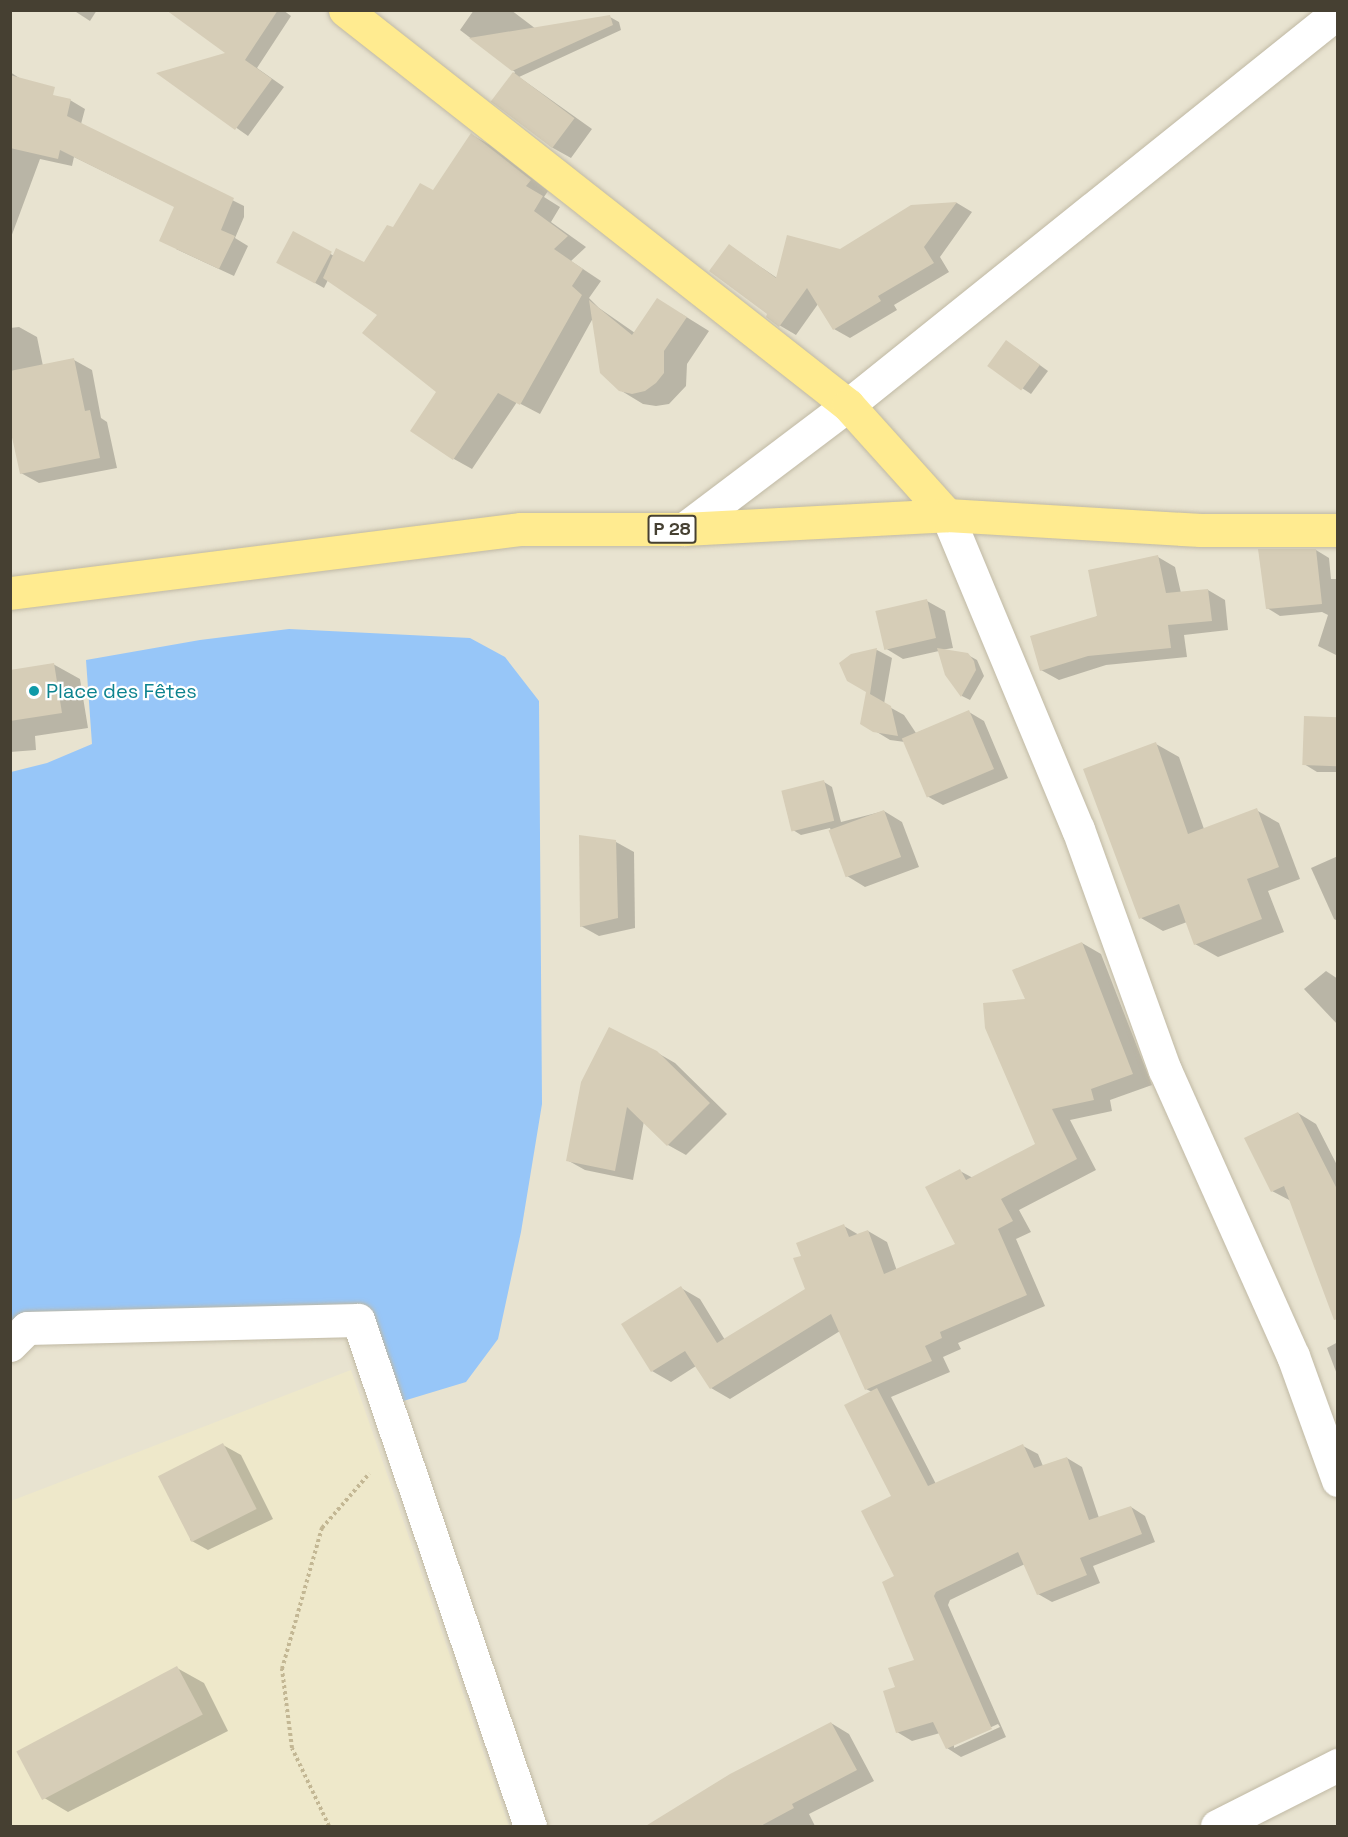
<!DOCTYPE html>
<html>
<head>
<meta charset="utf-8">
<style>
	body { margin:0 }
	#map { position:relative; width:1348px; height:1837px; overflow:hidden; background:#f3f0e2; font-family:"Space Grotesk",sans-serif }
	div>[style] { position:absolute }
	.residential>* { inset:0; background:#e8e3d0; transform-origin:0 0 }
	.education>* { inset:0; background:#eee8ca }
	.water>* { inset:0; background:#97c6f8 }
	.shadow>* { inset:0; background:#0003 }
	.building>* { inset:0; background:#d6cdb7; transform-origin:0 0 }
	.path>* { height:4px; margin-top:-2px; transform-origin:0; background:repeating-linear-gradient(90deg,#c3b794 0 3px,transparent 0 6px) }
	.roads { filter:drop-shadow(0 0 2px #c0b9a4) drop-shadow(0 0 2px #c0b9a4) }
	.minor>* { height:33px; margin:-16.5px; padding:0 16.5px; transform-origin:16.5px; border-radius:16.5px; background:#fff }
	.major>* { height:33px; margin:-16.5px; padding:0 16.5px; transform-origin:16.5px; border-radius:16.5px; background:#ffeb90 }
	.dots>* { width:16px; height:16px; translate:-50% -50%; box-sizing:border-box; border:3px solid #fff; border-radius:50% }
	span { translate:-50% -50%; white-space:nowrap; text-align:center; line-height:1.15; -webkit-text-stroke:4.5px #fff; paint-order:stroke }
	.shield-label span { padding:2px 4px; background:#fff; border:2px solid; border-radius:4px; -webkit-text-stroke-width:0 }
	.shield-label { font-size:18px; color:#464032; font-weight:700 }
	.culture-label { font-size:20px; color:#0d838f }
	.left { translate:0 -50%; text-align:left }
	.frame { position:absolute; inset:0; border:12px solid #464032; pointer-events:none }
</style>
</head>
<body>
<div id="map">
	<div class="residential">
		<div style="left:11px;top:11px;width:1326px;height:1815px"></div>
	</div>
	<div class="education">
		<div style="clip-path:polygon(351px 1370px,509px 1826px,11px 1826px,11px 1501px)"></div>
	</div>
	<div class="water">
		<div style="clip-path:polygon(289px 629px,470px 638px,505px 657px,539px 701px,542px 1104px,521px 1232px,498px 1339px,466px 1382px,390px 1405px,360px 1317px,11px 1326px,11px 772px,47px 763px,92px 744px,86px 660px,200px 640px)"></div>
	</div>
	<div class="shadow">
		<div style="clip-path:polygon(73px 10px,97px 10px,90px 21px)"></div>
		<div style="clip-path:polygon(169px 10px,283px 10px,291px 16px,257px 68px,284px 87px,248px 136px,160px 74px,228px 54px)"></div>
		<div style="clip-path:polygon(474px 10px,511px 10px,536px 29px,610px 17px,619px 22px,621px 30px,519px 77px,592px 129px,571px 158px,553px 148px,494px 101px,515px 72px,460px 30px)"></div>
		<div style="clip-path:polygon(10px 72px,44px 94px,70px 100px,85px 109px,81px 124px,244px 206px,244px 217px,235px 238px,248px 246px,234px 276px,176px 249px,176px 207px,74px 157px,72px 166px,40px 159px,10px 240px)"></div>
		<div style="clip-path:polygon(472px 135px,490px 145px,548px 191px,544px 197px,560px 207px,551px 222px,586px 247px,571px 261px,601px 281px,589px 298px,599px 308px,635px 333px,680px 313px,709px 331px,687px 364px,686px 386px,669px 404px,656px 406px,643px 404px,620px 390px,601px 372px,593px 318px,540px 414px,517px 402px,472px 469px,454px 459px,438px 391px,379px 315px,328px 280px,324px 288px,278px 262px,294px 233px,334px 256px,365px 264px,393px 229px,434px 192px)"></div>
		<div style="clip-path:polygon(957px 203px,972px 212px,940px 257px,949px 272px,894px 305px,897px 310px,850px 338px,834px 329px,818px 304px,796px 335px,779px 325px,768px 313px,730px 246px,777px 278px,840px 250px,911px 207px)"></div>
		<div style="clip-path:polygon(19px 327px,37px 337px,43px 366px,74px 360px,92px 370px,101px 418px,107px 422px,117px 468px,39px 483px,21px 473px,10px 426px,10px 328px)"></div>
		<div style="clip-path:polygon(1015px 347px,1048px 371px,1031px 394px,989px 366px)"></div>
		<div style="clip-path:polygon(1316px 550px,1329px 558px,1331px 579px,1338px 579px,1338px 656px,1318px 646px,1328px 615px,1322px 612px,1280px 616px,1267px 608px)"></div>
		<div style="clip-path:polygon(1158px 557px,1175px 567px,1181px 593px,1208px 590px,1225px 600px,1228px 630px,1184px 635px,1187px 657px,1106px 665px,1059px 680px,1041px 670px)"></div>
		<div style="clip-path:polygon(927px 601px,945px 611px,953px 648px,941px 650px,968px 655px,977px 660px,984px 676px,970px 700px,962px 696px,947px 674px,939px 651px,903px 659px,885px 648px)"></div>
		<div style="clip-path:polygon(877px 650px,892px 658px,884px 704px,904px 715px,916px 733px,969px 712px,984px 721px,1008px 778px,943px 805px,927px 796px,905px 742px,890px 740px,862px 723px,867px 691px,851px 656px)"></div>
		<div style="clip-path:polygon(53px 664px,80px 679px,88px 728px,35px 736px,36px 750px,10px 752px,10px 671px)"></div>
		<div style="clip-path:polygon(1338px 719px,1338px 772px,1317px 772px,1304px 764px)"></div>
		<div style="clip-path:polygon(1156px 744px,1179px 757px,1204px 829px,1256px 810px,1279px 823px,1300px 879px,1268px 891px,1284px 932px,1218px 957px,1195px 944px,1187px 922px,1163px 931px,1141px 918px)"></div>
		<div style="clip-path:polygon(824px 782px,832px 787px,841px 822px,884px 811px,902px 822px,919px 867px,865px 887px,847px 876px,830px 828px,801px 835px,793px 830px)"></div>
		<div style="clip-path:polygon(616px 842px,634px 852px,635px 928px,599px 936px,581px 926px)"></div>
		<div style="clip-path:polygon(1338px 856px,1338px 921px,1334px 919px,1311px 868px)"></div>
		<div style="clip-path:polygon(evenodd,1082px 943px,1101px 954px,1152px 1085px,1110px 1100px,1112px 1111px,1070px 1120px,1096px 1170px,1019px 1210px,1031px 1232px,1016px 1239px,1045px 1306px,958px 1343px,961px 1349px,943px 1357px,950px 1372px,891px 1397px,936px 1484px,1023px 1446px,1038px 1454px,1043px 1466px,1067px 1458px,1082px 1467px,1099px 1518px,1131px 1507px,1145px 1516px,1155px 1542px,1093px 1566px,1100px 1583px,1052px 1602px,1038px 1594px,1025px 1564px,950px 1600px,948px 1605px,1006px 1737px,961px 1757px,947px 1748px,940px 1733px,912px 1741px,897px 1732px,897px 1688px,916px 1661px,897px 1577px,893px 1496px,872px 1392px,866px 1389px,840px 1331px,730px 1399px,711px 1388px,696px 1366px,671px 1382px,652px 1371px,681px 1288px,700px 1299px,725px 1340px,807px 1290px,803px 1257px,844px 1226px,859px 1235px,868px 1231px,887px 1242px,897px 1271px,957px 1245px,960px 1171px,973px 1178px,1037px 1145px,1027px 1001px,1082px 943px,998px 1724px,1000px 1727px,954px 1748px,954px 1744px,998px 1724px)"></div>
		<div style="clip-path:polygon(1326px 971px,1338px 979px,1338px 1025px,1304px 989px)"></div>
		<div style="clip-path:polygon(656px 1052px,675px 1063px,727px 1114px,686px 1155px,668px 1145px,644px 1121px,633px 1180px,585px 1170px,567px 1160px)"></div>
		<div style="clip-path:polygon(1298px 1113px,1316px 1124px,1338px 1167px,1338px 1283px,1291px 1201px,1272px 1191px)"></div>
		<div style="clip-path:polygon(1338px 1342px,1338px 1377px,1327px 1348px)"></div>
		<div style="clip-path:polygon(223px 1445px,241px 1455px,273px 1519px,208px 1550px,190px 1540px)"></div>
		<div style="clip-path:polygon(177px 1668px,204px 1683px,228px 1731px,68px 1812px,41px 1796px)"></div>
		<div style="clip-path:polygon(831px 1723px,849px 1734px,874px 1781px,809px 1814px,815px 1826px,666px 1826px)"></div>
	</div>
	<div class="building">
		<div style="clip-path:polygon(166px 10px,278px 10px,245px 60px,272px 79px,235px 130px,156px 73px,225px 53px)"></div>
		<div style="clip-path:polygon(610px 15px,613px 25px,512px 71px,469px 38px)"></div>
		<div style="left:513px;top:72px;width:77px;height:37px;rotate:37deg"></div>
		<div style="clip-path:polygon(10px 75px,55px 87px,53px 95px,71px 99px,67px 116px,234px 198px,221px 230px,235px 236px,219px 269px,159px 241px,174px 207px,60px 150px,58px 159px,10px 148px)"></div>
		<div style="clip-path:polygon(471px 133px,531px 180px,526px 186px,543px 196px,534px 211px,568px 236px,554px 249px,583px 269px,572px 286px,582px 295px,520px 405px,498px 393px,453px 460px,410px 431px,436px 392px,362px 333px,377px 315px,323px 278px,336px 248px,364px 262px,387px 225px,393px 227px,420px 183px,433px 190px)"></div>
		<div style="clip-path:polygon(957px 202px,924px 247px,934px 263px,878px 296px,881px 301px,833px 330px,807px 288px,779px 327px,766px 317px,767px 314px,709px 271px,729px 244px,776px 278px,787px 235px,840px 249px,911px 205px)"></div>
		<div style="left:293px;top:231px;width:44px;height:36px;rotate:28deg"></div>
		<div style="clip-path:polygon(657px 298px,687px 317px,664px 351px,664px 373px,656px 383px,645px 391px,632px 394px,619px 391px,600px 373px,589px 300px,632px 335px)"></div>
		<div style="left:1006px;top:340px;width:42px;height:32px;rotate:36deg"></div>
		<div style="clip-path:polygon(74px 358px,85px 411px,90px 410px,100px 458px,20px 474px,10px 428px,10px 371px)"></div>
		<div style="clip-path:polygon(1258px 549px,1316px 549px,1322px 604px,1266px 609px)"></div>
		<div style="clip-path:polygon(1158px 555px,1166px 593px,1208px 589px,1212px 621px,1168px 625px,1171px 648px,1088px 656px,1040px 671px,1030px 636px,1097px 616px,1088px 570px)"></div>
		<div style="left:927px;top:599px;width:40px;height:53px;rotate:77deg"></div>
		<div style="clip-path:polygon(877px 648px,870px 694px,891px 706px,898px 736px,873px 732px,860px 724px,866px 692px,847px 681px,839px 663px,851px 654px)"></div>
		<div style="clip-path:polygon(937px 648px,968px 653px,974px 661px,976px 670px,961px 697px,945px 675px)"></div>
		<div style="clip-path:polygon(54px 663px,62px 713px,10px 721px,10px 670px)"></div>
		<div style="left:969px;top:710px;width:64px;height:73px;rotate:67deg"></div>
		<div style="left:1304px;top:716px;width:34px;height:49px;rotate:2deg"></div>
		<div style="clip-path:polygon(1156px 742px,1188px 834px,1257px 808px,1279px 867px,1247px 879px,1262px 919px,1194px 945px,1179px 904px,1139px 919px,1083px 769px)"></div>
		<div style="left:824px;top:780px;width:42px;height:44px;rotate:76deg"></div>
		<div style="left:884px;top:810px;width:50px;height:59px;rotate:70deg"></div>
		<div style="clip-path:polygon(579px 835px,616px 840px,618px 918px,580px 927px)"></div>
		<div style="clip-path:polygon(1082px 942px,1133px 1074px,1091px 1089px,1094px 1100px,1052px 1109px,1077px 1159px,1001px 1199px,1013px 1221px,998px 1229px,1027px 1295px,940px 1332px,942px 1338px,925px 1346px,932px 1361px,865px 1390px,831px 1314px,710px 1389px,685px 1351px,651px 1372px,621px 1324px,681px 1286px,717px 1343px,805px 1289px,793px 1258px,801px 1256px,796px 1243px,844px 1224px,849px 1237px,868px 1230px,884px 1274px,955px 1244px,925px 1187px,960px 1169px,966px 1180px,1035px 1144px,985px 1028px,983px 1003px,1025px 999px,1012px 970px)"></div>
		<div style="clip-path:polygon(609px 1027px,657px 1051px,710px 1103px,667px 1146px,627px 1107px,615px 1171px,566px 1161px,581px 1082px)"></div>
		<div style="clip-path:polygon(1298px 1112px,1338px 1191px,1338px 1319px,1334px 1320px,1284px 1186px,1271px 1192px,1244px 1138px)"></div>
		<div style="clip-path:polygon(877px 1388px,928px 1486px,1023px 1444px,1034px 1468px,1067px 1457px,1089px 1520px,1131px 1506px,1142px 1534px,1080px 1558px,1087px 1575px,1037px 1595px,1018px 1552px,936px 1592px,934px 1596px,992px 1729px,946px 1749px,933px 1722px,896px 1733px,883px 1691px,895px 1687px,888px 1668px,914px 1660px,882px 1582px,894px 1576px,861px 1511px,891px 1496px,844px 1405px)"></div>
		<div style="left:223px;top:1443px;width:74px;height:73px;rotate:63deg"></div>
		<div style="left:177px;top:1666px;width:55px;height:182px;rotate:62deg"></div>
		<div style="clip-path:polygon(831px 1722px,857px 1770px,792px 1804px,794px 1808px,759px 1827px,644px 1827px,730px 1774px)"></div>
	</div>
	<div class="path">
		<div style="left:329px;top:1826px;width:86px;rotate:-115.4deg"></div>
		<div style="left:292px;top:1748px;width:80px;rotate:-97.2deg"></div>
		<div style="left:282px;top:1669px;width:147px;rotate:-74.2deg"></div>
		<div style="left:322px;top:1528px;width:72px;rotate:-49deg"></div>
	</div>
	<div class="roads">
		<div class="minor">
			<div style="left:947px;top:515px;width:340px;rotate:67.4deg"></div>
			<div style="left:1078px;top:829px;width:256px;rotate:70.2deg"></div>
			<div style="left:1165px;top:1070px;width:313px;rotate:65.9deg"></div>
			<div style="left:1293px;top:1356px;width:132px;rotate:70.1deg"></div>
			<div style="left:684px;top:529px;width:206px;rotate:-37.1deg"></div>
			<div style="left:848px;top:405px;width:628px;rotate:-38.73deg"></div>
			<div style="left:10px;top:1345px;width:24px;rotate:-45deg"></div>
			<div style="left:27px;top:1328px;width:331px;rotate:-1.4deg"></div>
			<div style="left:358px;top:1320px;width:534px;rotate:71.23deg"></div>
			<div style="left:1217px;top:1826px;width:136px;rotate:-26.8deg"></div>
		</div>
		<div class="major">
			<div style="left:345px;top:10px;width:640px;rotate:38.14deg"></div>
			<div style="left:848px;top:405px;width:148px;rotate:48deg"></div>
			<div style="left:10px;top:593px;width:515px;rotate:-7.14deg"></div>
			<div style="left:521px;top:529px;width:163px"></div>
			<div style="left:684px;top:529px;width:263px;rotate:-3deg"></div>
			<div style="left:947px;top:515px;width:254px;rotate:3.4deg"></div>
			<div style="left:1201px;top:530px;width:137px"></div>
		</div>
	</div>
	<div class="dots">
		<div style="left:34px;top:691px;background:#0f9aa8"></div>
	</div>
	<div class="shield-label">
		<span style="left:672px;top:529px">P 28</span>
	</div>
	<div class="culture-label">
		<span class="left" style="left:46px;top:691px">Place des Fêtes</span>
	</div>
	<div class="frame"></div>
</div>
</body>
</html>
